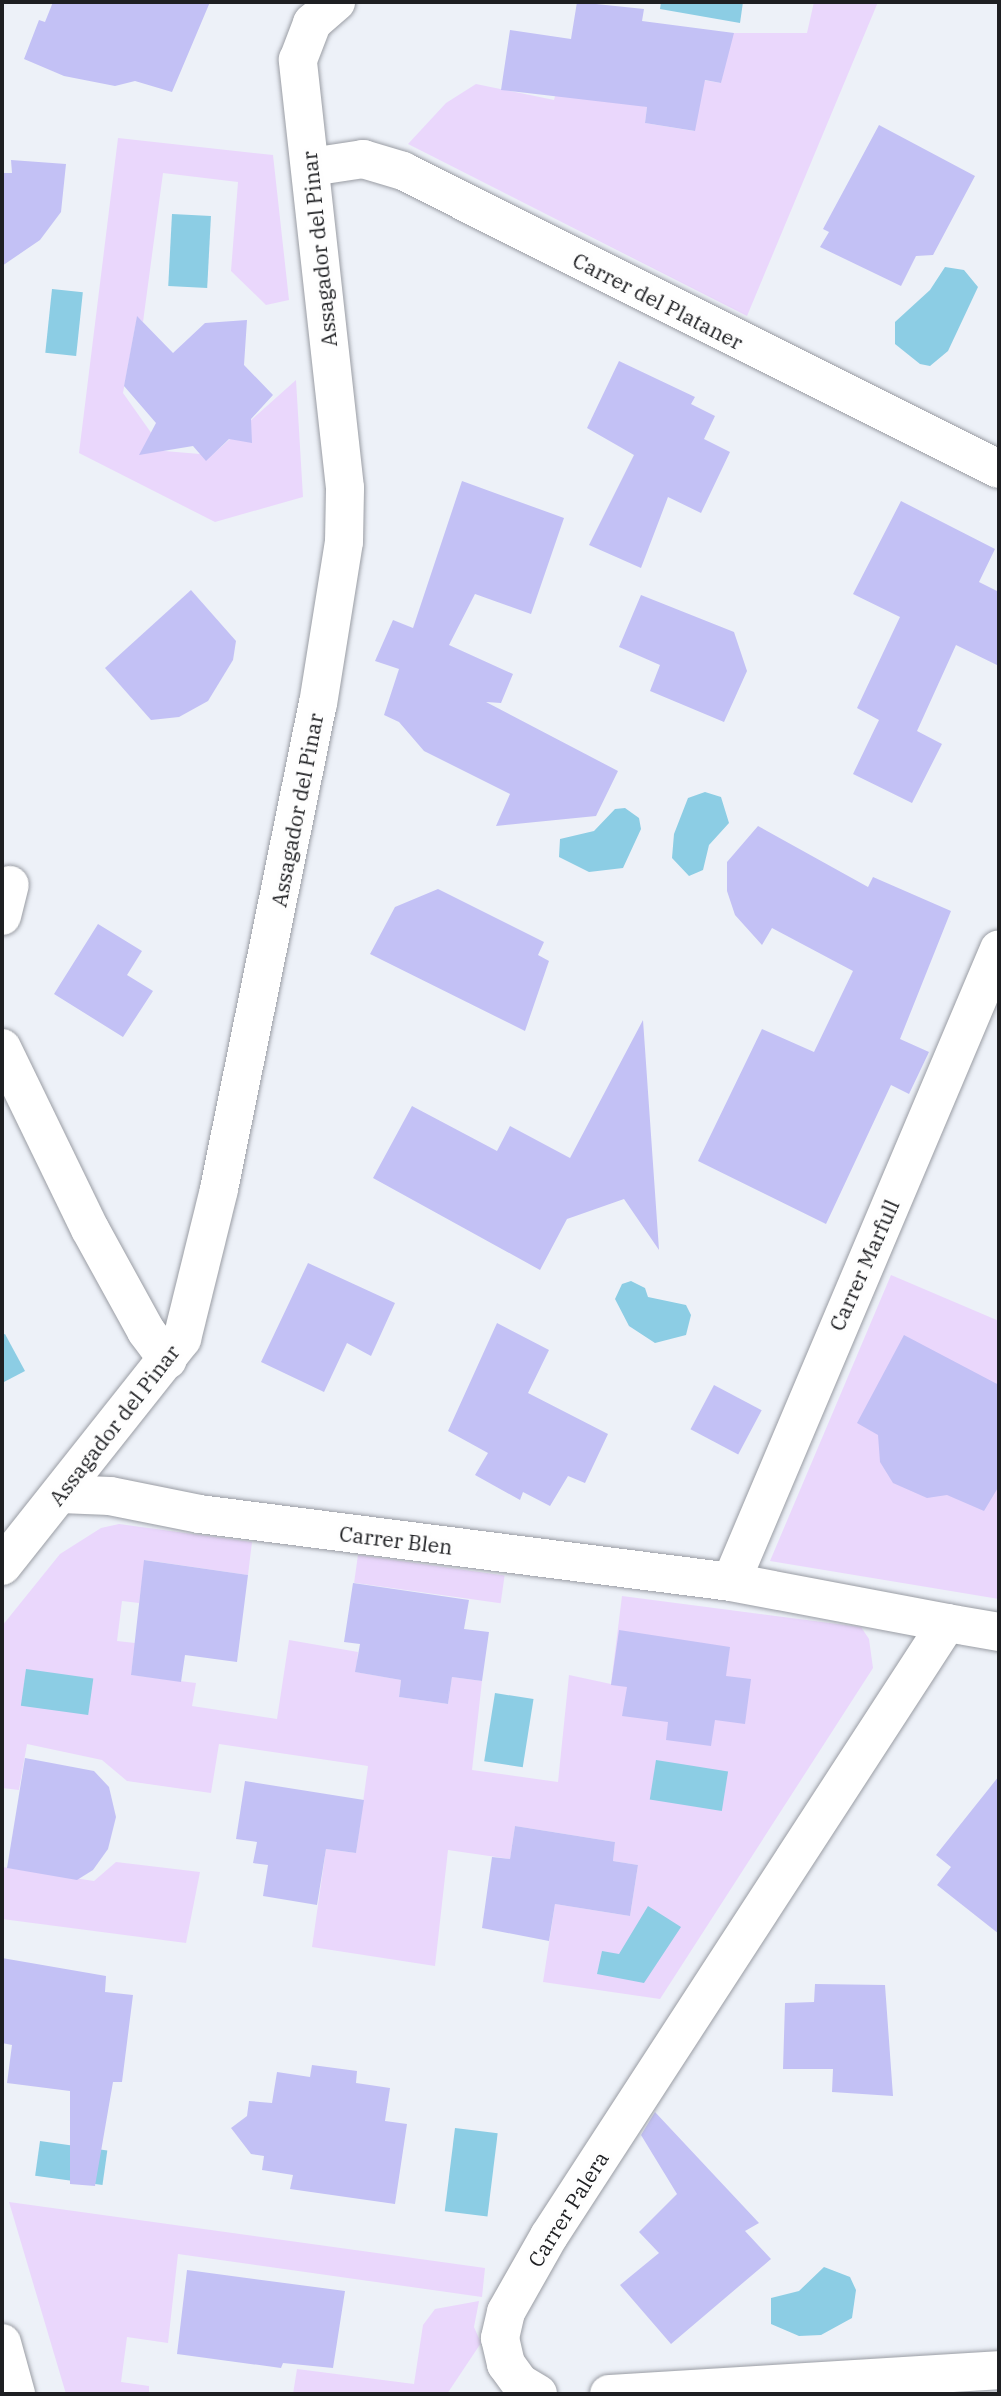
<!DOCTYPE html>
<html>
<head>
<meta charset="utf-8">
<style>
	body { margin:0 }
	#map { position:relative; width:1001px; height:2396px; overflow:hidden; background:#edf1f8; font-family:"IBM Plex Serif",serif }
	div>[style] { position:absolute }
	.green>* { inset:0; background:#ead7fc; transform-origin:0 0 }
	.water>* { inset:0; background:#8ccde4; transform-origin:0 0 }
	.building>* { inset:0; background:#c3c1f5; transform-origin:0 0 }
	.roads { filter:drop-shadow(0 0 2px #9a9da4) drop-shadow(0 0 2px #9a9da4) }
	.street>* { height:38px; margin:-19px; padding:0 19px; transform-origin:19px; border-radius:19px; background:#fff }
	span { translate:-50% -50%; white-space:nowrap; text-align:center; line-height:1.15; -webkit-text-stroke:7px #fefefe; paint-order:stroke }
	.street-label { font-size:21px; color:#1e1f22 }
	.frame { position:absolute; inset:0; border:4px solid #1e1f22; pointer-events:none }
</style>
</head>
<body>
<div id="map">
	<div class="green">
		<div style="clip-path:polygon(814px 2px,878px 2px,747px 316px,408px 144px,446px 103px,476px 84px,554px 100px,557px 89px,647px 107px,645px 123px,694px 131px,697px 79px,721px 83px,731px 33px,807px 33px)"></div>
		<div style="clip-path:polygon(118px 138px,273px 155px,289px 300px,266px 305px,231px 271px,238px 182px,163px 173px,143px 322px,137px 317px,123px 393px,164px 451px,212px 455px,296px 380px,303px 497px,215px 522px,79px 453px)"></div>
		<div style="clip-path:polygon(891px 1275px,999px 1321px,999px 1599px,770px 1561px)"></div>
		<div style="clip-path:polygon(119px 1524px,252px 1542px,248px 1575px,145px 1560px,139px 1603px,122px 1601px,117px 1641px,135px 1643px,131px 1675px,196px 1683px,192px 1706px,277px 1719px,289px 1640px,358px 1652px,356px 1672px,401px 1680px,399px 1697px,448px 1704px,452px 1677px,482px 1681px,472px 1770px,558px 1782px,569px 1675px,611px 1684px,622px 1596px,861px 1627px,869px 1639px,873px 1668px,660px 1999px,543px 1982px,555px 1904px,630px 1916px,638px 1865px,613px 1861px,615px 1842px,515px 1826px,510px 1859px,448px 1850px,435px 1966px,312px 1947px,326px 1849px,356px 1853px,368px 1766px,219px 1744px,211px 1793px,127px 1781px,102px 1760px,27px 1744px,19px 1790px,2px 1788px,2px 1626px,60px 1554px,101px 1528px)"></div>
		<div style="left:358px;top:1555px;width:148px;height:28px;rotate:8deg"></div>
		<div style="clip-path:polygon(116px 1862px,200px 1872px,186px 1943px,2px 1919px,2px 1867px,94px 1881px)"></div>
		<div style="clip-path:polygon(9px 2202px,485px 2268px,482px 2297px,178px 2254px,168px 2343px,127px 2337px,121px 2382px,149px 2386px,149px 2394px,66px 2394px)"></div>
		<div style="clip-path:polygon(479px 2301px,474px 2327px,481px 2343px,447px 2394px,293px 2394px,297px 2369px,414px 2384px,423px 2325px,435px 2309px)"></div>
	</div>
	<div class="water">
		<div style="clip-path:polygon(661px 2px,743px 2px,740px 23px,660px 9px)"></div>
		<div style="left:172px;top:214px;width:39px;height:72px;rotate:3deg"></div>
		<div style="clip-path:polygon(945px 267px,964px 270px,978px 287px,948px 351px,930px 366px,920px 364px,895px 344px,895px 322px,930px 290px)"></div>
		<div style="left:52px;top:289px;width:31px;height:64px;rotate:6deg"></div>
		<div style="clip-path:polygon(705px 792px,721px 797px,729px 823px,709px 845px,703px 870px,689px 876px,672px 858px,674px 834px,688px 798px)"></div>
		<div style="clip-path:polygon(625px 808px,639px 818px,641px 829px,623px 868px,589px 872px,559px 857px,560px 839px,594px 831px,615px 809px)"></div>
		<div style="clip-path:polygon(631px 1281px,645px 1288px,648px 1297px,686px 1305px,691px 1315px,686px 1335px,655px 1343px,629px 1326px,615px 1299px,622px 1284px)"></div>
		<div style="clip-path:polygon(5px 1334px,25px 1371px,2px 1383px,2px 1335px)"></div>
		<div style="left:26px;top:1669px;width:68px;height:37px;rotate:8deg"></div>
		<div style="left:495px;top:1693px;width:39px;height:69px;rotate:9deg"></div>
		<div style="left:656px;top:1760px;width:73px;height:40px;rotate:9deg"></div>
		<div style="clip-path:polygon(648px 1906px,681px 1927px,644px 1983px,597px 1974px,602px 1951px,619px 1954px)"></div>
		<div style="left:455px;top:2128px;width:43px;height:84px;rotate:7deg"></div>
		<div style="left:40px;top:2141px;width:68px;height:35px;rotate:8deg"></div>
		<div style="clip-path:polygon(824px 2267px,850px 2277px,856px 2290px,852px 2318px,821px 2335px,799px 2336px,771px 2324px,771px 2298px,799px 2291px)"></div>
	</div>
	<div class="building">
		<div style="clip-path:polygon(53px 2px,210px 2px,172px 92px,135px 81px,115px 86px,64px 76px,24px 59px,39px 20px,45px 22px)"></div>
		<div style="clip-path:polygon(577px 2px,644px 9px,642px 21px,734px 33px,721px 83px,705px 80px,695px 131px,645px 123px,647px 107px,501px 90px,510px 30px,571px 39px)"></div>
		<div style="clip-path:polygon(879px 125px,975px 176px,933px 255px,916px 256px,901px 286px,820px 247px,829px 232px,823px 229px)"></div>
		<div style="clip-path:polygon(11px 160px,66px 164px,61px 212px,40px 240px,2px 266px,2px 173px,12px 173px)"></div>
		<div style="clip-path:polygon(137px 316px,173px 353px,205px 323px,247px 320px,244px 365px,273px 395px,251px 419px,252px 443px,229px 439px,206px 461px,193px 446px,139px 455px,156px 423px,124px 386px)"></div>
		<div style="clip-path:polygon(619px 361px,695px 397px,691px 404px,715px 416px,704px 439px,730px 452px,701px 513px,668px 497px,641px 568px,589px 545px,634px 455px,587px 428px)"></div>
		<div style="clip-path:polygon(462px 481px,564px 518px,531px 614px,475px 594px,449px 645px,513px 674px,501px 703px,486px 702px,618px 771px,596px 816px,496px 826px,510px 794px,424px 751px,399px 722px,384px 715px,399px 669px,375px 661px,393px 620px,413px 628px)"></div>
		<div style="clip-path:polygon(901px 501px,995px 549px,979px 582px,999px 592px,999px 666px,956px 645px,917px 731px,942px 744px,912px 803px,853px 774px,879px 720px,857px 708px,900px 617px,853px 594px)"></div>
		<div style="clip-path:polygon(191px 590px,236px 641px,233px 660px,208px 701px,179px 717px,151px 720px,105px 668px)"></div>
		<div style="clip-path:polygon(641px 595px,734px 632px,747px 671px,724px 722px,650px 691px,660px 665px,619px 647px)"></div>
		<div style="clip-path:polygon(758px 826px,868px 887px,873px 877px,951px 911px,900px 1039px,929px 1052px,909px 1094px,891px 1085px,826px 1224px,698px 1161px,762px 1029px,814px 1052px,853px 971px,772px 928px,762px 945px,735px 915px,727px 891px,727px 862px)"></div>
		<div style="clip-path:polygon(438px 889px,544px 942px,538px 955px,549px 961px,525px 1031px,370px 954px,395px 907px)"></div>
		<div style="clip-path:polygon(98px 924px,142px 951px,127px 975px,153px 991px,123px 1037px,54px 994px)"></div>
		<div style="clip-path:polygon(643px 1020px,659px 1250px,624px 1199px,567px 1219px,540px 1270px,373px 1178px,412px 1106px,497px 1151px,510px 1126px,570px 1158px)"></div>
		<div style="clip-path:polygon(308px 1263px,395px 1303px,371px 1356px,347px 1343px,324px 1392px,261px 1362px)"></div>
		<div style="clip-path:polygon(497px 1323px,549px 1350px,528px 1393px,608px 1434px,585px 1483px,568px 1476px,550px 1506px,523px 1492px,520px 1500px,475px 1475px,488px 1453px,448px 1431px)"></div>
		<div style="clip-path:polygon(904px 1335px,999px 1385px,999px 1486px,984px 1511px,947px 1495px,927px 1498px,893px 1483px,880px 1462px,878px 1435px,857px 1423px)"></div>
		<div style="left:714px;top:1385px;width:54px;height:50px;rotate:28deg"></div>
		<div style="clip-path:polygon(144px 1560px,248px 1575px,237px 1662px,185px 1655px,181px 1682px,131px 1675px)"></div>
		<div style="clip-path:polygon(353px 1583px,469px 1600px,464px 1629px,489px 1632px,482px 1681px,452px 1677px,448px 1704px,399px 1697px,401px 1680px,355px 1672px,360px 1644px,344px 1642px)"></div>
		<div style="clip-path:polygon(619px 1630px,730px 1647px,726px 1676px,751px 1679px,745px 1724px,715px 1720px,711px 1746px,666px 1740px,668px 1722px,622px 1716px,627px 1687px,611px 1685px)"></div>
		<div style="clip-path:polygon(25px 1758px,94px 1771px,109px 1787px,116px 1817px,108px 1849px,93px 1870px,77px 1880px,7px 1868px)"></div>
		<div style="clip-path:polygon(999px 1776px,999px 1934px,937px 1885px,951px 1867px,936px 1855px)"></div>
		<div style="clip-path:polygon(245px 1781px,364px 1800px,356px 1853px,326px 1849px,317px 1905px,263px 1896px,268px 1865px,253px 1863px,257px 1842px,236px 1839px)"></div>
		<div style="clip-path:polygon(515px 1826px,615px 1842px,613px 1861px,638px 1865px,630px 1916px,555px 1904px,549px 1941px,482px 1928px,492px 1857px,510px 1859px)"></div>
		<div style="clip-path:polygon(2px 1958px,106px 1976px,105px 1992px,133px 1995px,122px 2082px,113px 2082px,95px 2186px,70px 2184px,70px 2091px,7px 2083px,12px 2045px,2px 2043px)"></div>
		<div style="clip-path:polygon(815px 1984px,885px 1985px,893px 2096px,832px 2092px,833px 2069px,783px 2069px,785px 2003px,814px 2002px)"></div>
		<div style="clip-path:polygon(312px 2065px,357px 2071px,356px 2083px,390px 2088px,385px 2121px,407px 2124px,395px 2204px,290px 2189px,293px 2175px,262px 2170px,264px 2156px,251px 2154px,231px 2128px,247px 2116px,249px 2101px,272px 2103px,277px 2072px,310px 2077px)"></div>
		<div style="clip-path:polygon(655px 2112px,759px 2223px,745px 2231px,771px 2259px,671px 2344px,620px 2285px,659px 2253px,639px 2232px,677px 2194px,641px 2135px)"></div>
		<div style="clip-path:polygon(187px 2270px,345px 2291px,333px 2368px,283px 2363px,281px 2368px,177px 2354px)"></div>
	</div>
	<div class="roads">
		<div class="street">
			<div style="left:311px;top:167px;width:53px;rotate:-8.7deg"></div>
			<div style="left:363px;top:159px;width:42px;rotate:16.7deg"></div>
			<div style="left:403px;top:171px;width:666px;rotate:26.57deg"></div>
			<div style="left:2px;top:916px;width:32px;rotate:-76deg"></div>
			<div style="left:2px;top:1048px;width:201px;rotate:64.1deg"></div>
			<div style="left:90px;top:1229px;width:116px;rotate:61.2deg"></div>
			<div style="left:146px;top:1331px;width:36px;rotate:53deg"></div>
			<div style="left:61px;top:1494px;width:49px;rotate:2.3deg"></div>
			<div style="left:110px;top:1496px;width:91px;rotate:11.4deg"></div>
			<div style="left:199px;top:1514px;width:536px;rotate:7.28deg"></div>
			<div style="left:731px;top:1582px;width:220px;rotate:10.7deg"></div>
			<div style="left:947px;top:1623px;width:731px;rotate:122.99deg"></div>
			<div style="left:549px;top:2236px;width:87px;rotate:119.5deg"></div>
			<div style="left:506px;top:2312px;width:27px;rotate:103deg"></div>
			<div style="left:500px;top:2338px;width:27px;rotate:77deg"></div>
			<div style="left:506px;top:2364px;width:24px;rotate:54deg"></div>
			<div style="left:520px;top:2383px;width:21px;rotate:31deg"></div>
			<div style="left:2px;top:1566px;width:290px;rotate:-51.6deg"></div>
			<div style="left:182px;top:1339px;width:154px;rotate:-76.1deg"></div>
			<div style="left:219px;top:1189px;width:495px;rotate:-78.5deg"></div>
			<div style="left:318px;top:704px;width:164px;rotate:-80.9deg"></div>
			<div style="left:344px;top:542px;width:54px;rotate:-88.9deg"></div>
			<div style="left:345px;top:488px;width:431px;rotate:-96.3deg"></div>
			<div style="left:298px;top:60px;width:40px;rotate:-69deg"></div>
			<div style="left:312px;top:23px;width:32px;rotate:-41deg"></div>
			<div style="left:731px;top:1582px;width:687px;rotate:-67.05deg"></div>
			<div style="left:947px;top:1623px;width:53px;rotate:9.8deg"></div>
			<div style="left:2px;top:2343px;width:53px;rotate:74.6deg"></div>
			<div style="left:609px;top:2394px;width:391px;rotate:-3.5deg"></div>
		</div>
	</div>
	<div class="street-label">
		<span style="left:319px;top:249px;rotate:-96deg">Assagador del Pinar</span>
		<span style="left:658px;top:301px;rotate:27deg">Carrer del Plataner</span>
		<span style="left:297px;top:810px;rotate:-79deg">Assagador del Pinar</span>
		<span style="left:864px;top:1265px;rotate:-66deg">Carrer Marfull</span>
		<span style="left:114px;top:1425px;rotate:-52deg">Assagador del Pinar</span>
		<span style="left:396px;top:1540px;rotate:7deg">Carrer Blen</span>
		<span style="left:568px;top:2209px;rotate:-58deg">Carrer Palera</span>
	</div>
	<div class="frame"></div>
</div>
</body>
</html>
